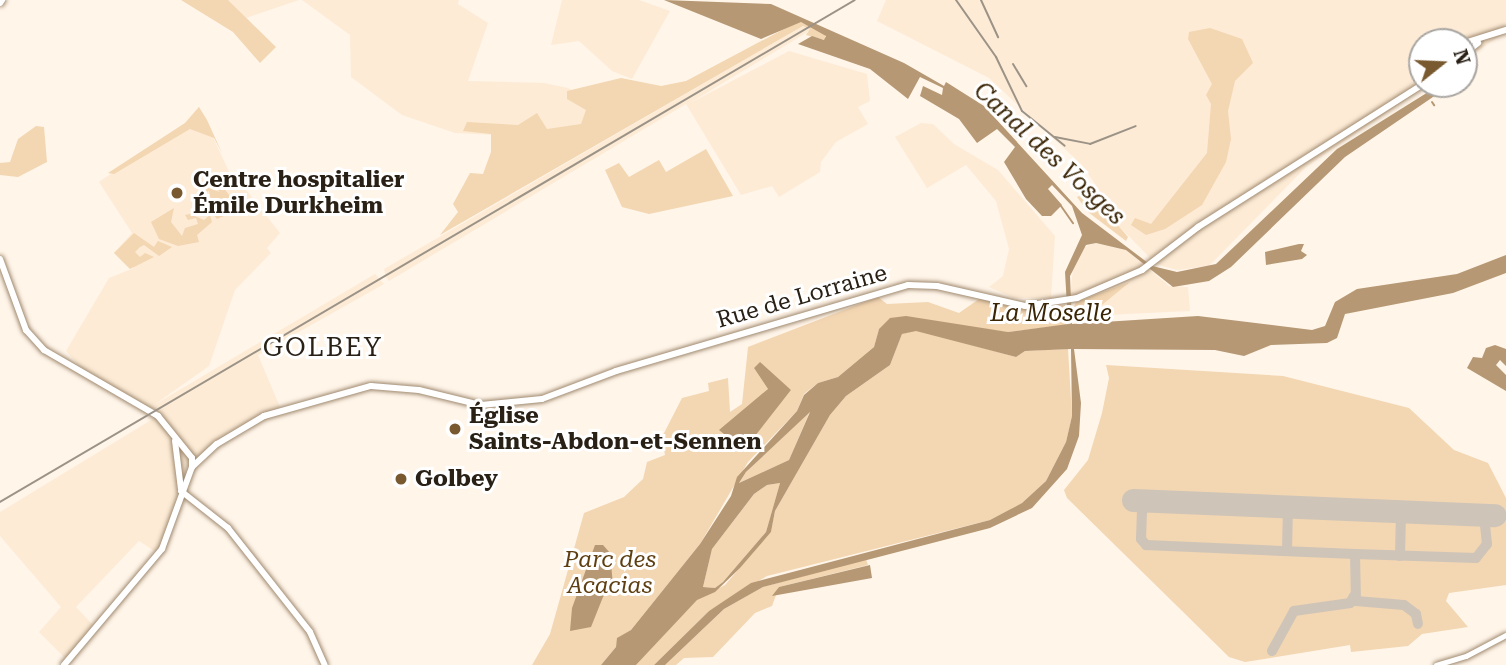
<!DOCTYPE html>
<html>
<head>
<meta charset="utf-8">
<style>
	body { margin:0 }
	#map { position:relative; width:1506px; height:665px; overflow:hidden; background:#fff5e9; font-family:"Roboto Serif",serif }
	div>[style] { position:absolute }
	.built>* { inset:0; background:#fdebd6 }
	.green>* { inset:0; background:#f3d6b2 }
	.water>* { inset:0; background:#b69874 }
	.stream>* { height:2px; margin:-1px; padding:0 1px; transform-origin:1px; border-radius:1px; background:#b69874 }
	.canal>* { height:3.5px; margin:-1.75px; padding:0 1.75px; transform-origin:1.75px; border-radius:1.75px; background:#b69874 }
	.taxiway>* { height:10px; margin:-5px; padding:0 5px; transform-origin:5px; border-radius:5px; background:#cec4b8 }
	.runway>* { height:23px; margin:-11.5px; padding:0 11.5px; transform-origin:11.5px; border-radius:11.5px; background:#cec4b8 }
	.roads { filter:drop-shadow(0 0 2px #9f896f) drop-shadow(0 0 2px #9f896f) }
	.minor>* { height:4.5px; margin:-2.25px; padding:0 2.25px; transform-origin:2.25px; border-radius:2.25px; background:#fff }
	.major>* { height:6px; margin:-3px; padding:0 3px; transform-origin:3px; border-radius:3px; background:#fff }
	.rail>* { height:2px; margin:-1px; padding:0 1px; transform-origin:1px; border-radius:1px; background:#9c9387 }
	.dots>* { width:19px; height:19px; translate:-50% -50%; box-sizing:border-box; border:4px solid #fff; border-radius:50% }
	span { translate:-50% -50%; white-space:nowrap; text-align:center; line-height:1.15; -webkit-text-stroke:6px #fff; paint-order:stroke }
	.poi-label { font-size:23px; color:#292016; font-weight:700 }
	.left { translate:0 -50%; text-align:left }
	.street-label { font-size:23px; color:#292016 }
	.park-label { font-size:23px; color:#5e3f12; font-style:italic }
	.water-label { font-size:24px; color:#3a2505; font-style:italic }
	.quarter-label { font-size:26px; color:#292016; letter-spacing:2px }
	.north { position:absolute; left:1408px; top:28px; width:70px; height:70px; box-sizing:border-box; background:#fff; border:2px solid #a9a6a2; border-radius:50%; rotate:72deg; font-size:19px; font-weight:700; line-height:28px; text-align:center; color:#292016 }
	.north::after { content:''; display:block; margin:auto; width:24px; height:32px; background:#79592f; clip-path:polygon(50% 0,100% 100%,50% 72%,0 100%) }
</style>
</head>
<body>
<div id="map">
	<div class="built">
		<div style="clip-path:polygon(228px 0,299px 0,246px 18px)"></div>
		<div style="clip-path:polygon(302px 0,459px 0,458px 4px,488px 23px,468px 81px,544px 83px,568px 88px,591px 101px,592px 124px,554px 138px,455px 133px,402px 115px,351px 77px,350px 35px)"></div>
		<div style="clip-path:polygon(562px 0,639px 0,670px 11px,632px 79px,612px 71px,579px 41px,551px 45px)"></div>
		<div style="clip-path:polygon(886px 0,1506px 0,1506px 32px,1464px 60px,1464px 42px,1422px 42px,1422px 84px,1429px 84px,1306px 167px,1209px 266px,1177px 270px,1156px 264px,1111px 218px,1115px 213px,1082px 165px,989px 78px,877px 21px)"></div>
		<div style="clip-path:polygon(803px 26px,811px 30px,690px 103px,789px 51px,867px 74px,870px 101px,858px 107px,868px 124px,836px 142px,821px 162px,820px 172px,779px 197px,772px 186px,741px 195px,686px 104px,389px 281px,386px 277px,384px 269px)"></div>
		<div style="clip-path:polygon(199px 107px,232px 178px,236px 177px,280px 233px,267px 248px,271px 253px,235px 290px,209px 366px,154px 405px,375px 274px,384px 284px,258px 355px,280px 407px,188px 461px,165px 537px,156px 552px,139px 541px,76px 607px,93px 625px,66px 659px,39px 632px,61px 607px,0 536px,0 512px,161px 414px,80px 367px,66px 351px,109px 278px,134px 268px,114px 253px,132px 233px,99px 182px,185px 123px)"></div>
		<div style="clip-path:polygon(921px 123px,933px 124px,954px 144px,998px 170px,1055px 236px,1051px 298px,1014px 298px,989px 287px,1003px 276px,1009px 249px,996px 201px,966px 165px,927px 188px,895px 137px)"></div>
		<div style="clip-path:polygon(1095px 243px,1126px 249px,1169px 286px,1188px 287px,1190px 311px,1105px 315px,1100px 307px,1130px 282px,1069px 304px,1074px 260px,1082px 248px)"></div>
	</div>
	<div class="green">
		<div style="clip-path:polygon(181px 0,228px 0,276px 47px,260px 63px,233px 32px)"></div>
		<div style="clip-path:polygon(799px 21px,825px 33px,825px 40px,806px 35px,810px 29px,803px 26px,440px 235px,458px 212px,453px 204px,470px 173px,483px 174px,491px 152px,491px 134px,463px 131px,467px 122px,518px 125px,537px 113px,547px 129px,581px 124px,586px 110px,567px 99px,567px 91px,621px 78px,661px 86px,686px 81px)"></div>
		<div style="clip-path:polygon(1210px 28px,1242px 39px,1253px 63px,1235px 81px,1228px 111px,1231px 139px,1226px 162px,1202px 205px,1165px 229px,1146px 235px,1131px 225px,1135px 218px,1151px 224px,1207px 153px,1211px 104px,1206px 95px,1212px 84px,1188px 39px,1189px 32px)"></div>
		<div style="clip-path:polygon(199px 107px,207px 120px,222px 153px,214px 138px,190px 129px,114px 174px,108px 173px,185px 123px)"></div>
		<div style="clip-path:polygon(36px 126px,44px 127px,47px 162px,18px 177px,0 175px,0 163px,10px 162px,18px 139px)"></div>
		<div style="clip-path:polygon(706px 149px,733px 196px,649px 214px,622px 207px,605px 170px,619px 163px,629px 177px,659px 160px,666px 172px)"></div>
		<div style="clip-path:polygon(219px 182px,233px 200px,234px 206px,224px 200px,224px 208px,237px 210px,217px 219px,203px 201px,211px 200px,209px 191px,199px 195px,208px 188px,220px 192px,213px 186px)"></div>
		<div style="clip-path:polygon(1089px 191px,1128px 237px,1126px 241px,1088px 212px,1077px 197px)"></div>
		<div style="clip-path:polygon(174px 208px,171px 222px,182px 236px,185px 228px,198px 224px,196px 218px,188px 220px,185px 215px,190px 214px,204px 220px,210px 215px,212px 222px,197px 235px,199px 242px,178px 246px,159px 239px,151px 222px)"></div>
		<div style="clip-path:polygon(134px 233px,154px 247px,158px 241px,172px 247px,159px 256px,144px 245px,140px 247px,135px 252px,140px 257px,145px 253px,154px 257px,130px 269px,114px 253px)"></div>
		<div style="clip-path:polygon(1130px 282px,1096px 310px,1074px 307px,1076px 302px)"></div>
		<div style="clip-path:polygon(evenodd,878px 297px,887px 304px,928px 302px,959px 313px,979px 299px,1023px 309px,1065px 305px,1066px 325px,1008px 332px,976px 328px,879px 329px,874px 347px,838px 377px,818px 383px,804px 394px,797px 411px,748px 462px,700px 544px,631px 630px,618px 638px,616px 647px,601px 665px,532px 665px,550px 634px,584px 513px,624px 497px,643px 479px,647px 462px,665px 455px,662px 437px,682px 398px,709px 391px,708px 383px,728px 378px,730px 412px,742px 404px,748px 347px,878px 297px,754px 368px,791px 390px,747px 445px,768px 389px,754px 368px)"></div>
		<div style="clip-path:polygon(916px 330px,1016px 357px,1025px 351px,1068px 349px,1072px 416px,1066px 442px,1046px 481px,1022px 503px,990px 520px,767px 576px,709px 611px,654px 665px,636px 665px,697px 599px,725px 585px,771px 532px,775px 511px,830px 415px,846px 396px,890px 365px,902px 334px)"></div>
		<div style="clip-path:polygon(1106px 365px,1283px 376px,1409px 408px,1454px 450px,1488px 463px,1506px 498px,1506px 585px,1449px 593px,1446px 601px,1468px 627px,1422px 634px,1408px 646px,1351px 652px,1350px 645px,1245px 662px,1229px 657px,1067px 498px,1064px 490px,1088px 460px,1102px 413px,1109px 378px)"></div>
		<div style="clip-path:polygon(810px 411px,789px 460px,739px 483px,746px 472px)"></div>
		<div style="clip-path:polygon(780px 483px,766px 532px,723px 582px,715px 588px,703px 587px,712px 549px,754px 494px,767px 485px)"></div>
		<div style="clip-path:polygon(866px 559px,868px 565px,779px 587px,772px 606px,755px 613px,713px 657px,684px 658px,676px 665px,665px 665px,724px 609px,763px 587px)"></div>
	</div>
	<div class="water">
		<div style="clip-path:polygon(evenodd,664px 0,771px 4px,904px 63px,944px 86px,946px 82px,984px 106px,1082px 213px,1152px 266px,1177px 272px,1216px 264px,1337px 149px,1441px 84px,1452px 84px,1345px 157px,1231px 267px,1209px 281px,1173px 287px,1126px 250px,1096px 243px,1086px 245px,1070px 276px,1072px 324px,1198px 316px,1312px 330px,1325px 326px,1335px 302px,1357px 289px,1457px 274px,1506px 255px,1506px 273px,1453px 293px,1345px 314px,1337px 338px,1327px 343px,1271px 345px,1244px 356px,1215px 350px,1074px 349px,1081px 403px,1079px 436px,1067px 469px,1032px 508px,990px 528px,763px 587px,724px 609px,665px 665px,654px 665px,709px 611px,751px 583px,990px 520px,1022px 503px,1046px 481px,1066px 442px,1072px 416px,1071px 349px,1025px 351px,1016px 357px,916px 331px,902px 334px,890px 365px,846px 396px,830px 415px,775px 511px,771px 532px,740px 568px,715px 592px,697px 600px,636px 665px,601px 665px,616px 647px,617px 638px,631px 630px,700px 544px,731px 496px,737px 477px,797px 411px,804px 395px,818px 383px,838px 377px,874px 347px,879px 329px,890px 318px,906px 316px,1008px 332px,1068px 324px,1065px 272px,1082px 235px,1072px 206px,1052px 185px,1048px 189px,1062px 205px,1051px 216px,1042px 216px,1026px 199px,1004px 162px,1015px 147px,997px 129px,977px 143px,959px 119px,920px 96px,923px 86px,942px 95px,943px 88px,920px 77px,908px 99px,870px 69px,798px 44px,812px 36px,824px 40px,826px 36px,801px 22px,761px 39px,664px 0,810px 412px,789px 460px,739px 483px,746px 472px,810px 412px,664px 0,780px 483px,766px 532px,723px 582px,715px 588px,703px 587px,712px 549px,754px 494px,767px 485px,780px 483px)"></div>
		<div style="clip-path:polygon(1299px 244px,1304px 244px,1301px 251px,1307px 255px,1302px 259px,1266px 265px,1265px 252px)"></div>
		<div style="clip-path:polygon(1495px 345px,1506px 349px,1506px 366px,1500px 360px,1496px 365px,1506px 375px,1506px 391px,1467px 368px,1473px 357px,1482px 358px,1486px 348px)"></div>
		<div style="clip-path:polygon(760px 362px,791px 390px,748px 445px,734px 442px,719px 430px,768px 389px,754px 368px)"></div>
		<div style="clip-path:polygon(595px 545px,603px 545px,610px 553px,613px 585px,603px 597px,591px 627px,570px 631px,572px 608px)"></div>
		<div style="clip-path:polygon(870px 565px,872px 578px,772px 596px,779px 587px)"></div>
	</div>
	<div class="stream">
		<div style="left:1432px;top:102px;width:4px;rotate:56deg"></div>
		<div style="left:1061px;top:206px;width:21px;rotate:55deg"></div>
	</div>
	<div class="canal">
		<div style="left:1464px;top:73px;width:12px;rotate:-31deg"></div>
	</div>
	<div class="taxiway">
		<div style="left:1150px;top:501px;width:13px;rotate:129deg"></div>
		<div style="left:1142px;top:511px;width:28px;rotate:92deg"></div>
		<div style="left:1141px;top:539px;width:8px;rotate:50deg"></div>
		<div style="left:1146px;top:545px;width:209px;rotate:2.5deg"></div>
		<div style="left:1355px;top:554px;width:121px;rotate:1.9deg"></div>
		<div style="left:1476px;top:558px;width:18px;rotate:-52deg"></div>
		<div style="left:1487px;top:544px;width:30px;rotate:-96deg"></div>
		<div style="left:1287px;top:551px;width:45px;rotate:-88.7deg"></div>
		<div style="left:1355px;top:554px;width:47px;rotate:88.8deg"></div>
		<div style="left:1356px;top:601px;width:48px;rotate:4.8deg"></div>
		<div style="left:1404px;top:605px;width:15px;rotate:37deg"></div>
		<div style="left:1416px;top:614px;width:10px;rotate:79deg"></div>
		<div style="left:1400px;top:556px;width:45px;rotate:-88.7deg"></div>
		<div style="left:1272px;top:651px;width:46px;rotate:-61.2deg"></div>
		<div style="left:1294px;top:611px;width:57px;rotate:-8.1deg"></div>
		<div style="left:1350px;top:603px;width:8px;rotate:-60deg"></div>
	</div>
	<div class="runway">
		<div style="left:1133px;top:500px;width:362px;rotate:2.4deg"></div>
	</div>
	<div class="roads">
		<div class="minor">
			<div style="left:0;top:3px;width:4px;rotate:-56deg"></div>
			<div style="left:1436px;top:665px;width:31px;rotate:-17deg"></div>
			<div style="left:1466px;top:656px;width:45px;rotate:-27.7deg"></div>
		</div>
		<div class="major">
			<div style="left:1464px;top:43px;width:44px;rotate:-17.2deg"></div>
			<div style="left:1464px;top:54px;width:18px;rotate:-38deg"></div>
			<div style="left:0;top:259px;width:76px;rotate:69.9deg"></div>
			<div style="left:26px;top:330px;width:27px;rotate:48deg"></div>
			<div style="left:44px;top:350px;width:132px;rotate:30.1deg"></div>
			<div style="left:158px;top:416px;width:54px;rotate:51deg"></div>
			<div style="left:192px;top:458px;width:9px;rotate:90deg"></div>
			<div style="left:175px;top:441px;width:48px;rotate:82.9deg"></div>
			<div style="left:181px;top:491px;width:60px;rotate:38.2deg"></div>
			<div style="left:228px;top:528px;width:132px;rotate:51.7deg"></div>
			<div style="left:310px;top:632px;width:36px;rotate:66deg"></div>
			<div style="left:64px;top:665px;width:152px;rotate:-49.8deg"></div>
			<div style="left:162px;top:549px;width:87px;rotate:-69.9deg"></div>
			<div style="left:192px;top:467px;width:34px;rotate:-43deg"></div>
			<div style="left:217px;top:444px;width:55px;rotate:-30.8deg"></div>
			<div style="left:264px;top:416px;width:111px;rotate:-15.7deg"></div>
			<div style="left:371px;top:386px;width:48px;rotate:4.8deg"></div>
			<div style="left:419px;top:390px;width:64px;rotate:13.6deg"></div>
			<div style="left:481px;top:405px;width:61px;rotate:-5.6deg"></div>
			<div style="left:542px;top:399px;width:79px;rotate:-20.7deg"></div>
			<div style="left:616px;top:371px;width:304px;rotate:-16.4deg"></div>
			<div style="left:908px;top:285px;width:29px;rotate:2deg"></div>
			<div style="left:937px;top:286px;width:90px;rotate:12.8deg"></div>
			<div style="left:1025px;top:306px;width:53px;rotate:-8.7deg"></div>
			<div style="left:1077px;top:298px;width:71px;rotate:-23.3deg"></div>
			<div style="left:1142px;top:270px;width:71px;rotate:-37.5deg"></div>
			<div style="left:1198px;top:227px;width:267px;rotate:-32.4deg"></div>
		</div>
	</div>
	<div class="rail">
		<div style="left:956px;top:0;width:70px;rotate:54.9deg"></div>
		<div style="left:996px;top:57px;width:60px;rotate:64.3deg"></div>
		<div style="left:1022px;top:111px;width:55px;rotate:39.1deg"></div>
		<div style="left:981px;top:0;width:41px;rotate:65.3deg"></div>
		<div style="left:1013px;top:64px;width:26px;rotate:59deg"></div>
		<div style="left:1055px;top:137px;width:36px;rotate:11deg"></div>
		<div style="left:1090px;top:144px;width:49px;rotate:-21.4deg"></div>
		<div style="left:0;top:502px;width:991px;rotate:-30.42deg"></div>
	</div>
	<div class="dots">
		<div style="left:177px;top:193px;background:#79592f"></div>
		<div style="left:455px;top:429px;background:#79592f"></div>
		<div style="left:401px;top:479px;background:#79592f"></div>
	</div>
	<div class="poi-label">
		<span class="left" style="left:193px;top:193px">Centre hospitalier<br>Émile Durkheim</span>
		<span class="left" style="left:469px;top:429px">Église<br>Saints-Abdon-et-Sennen</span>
		<span class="left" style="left:415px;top:479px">Golbey</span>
	</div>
	<div class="street-label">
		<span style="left:802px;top:297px;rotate:-16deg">Rue de Lorraine</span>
	</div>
	<div class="park-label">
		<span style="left:610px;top:573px">Parc des<br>Acacias</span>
	</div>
	<div class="water-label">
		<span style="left:1049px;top:154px;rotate:43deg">Canal des Vosges</span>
		<span style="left:1051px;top:314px">La Moselle</span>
	</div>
	<div class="quarter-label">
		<span style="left:323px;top:348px">GOLBEY</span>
	</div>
	<div class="north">N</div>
</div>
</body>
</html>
